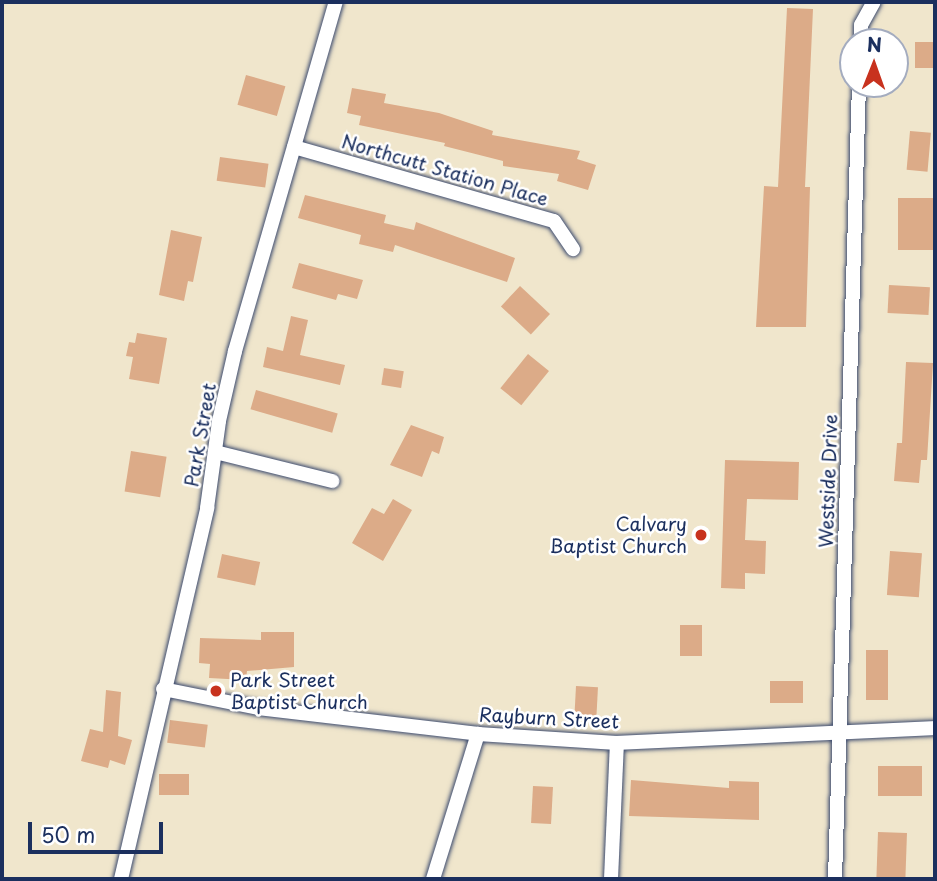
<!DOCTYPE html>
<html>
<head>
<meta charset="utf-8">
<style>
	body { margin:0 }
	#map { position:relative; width:937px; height:881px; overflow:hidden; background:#f0e6cc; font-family:"Playpen Sans",sans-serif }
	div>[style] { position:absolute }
	.building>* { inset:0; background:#dcab88; transform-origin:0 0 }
	.roads { filter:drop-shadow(0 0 2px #3b4a6e) drop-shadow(0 0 2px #3b4a6e) }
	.minor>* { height:14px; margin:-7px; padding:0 7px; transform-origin:7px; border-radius:7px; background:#fff }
	.dots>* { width:19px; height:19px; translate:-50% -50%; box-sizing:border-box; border:4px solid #fff; border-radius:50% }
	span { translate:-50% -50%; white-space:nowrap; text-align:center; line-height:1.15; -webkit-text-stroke:5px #fff; paint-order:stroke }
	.street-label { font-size:19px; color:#1b2f5e }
	.poi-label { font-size:19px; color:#1b2f5e }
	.right { translate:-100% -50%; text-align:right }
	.left { translate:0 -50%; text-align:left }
	.frame { position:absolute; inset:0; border:4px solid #1b2f5e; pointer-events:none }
	.north { position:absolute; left:839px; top:28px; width:70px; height:70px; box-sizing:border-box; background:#fff; border:2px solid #a4acbf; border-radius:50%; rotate:1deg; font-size:19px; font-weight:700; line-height:28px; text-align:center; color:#1b2f5e }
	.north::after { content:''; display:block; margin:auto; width:24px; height:32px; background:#c8321e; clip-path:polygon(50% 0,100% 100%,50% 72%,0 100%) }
	.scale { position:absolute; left:28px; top:822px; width:135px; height:32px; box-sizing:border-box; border:4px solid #1b2f5e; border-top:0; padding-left:9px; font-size:21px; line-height:24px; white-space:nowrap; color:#1b2f5e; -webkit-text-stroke:5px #fff; paint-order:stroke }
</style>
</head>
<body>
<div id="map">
	<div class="building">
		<div style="clip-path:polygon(787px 8px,813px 9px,805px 187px,810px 187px,806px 327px,756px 327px,764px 186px,778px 187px)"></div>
		<div style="left:915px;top:42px;width:20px;height:26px"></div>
		<div style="left:246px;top:75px;width:41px;height:31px;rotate:16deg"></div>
		<div style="clip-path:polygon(352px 88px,386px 94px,384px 103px,439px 113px,493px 131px,492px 135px,580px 151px,577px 159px,596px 165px,588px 190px,557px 181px,559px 174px,503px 166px,503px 161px,444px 146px,445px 143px,359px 125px,361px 116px,347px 113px)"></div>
		<div style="left:910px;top:131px;width:21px;height:39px;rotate:5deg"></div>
		<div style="left:220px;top:157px;width:49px;height:24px;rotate:8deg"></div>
		<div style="clip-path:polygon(305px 195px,386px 215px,384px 223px,414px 230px,416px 222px,515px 258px,507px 282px,395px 245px,393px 252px,359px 244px,361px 235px,298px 218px)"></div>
		<div style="left:935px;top:198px;width:52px;height:37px;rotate:90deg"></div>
		<div style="clip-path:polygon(171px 230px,202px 237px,193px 282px,188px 281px,184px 301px,159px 295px)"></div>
		<div style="clip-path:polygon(299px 263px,363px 280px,357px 299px,338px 294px,336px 300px,292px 288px)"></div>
		<div style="left:889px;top:285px;width:41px;height:28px;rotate:3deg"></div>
		<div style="left:520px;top:286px;width:41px;height:28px;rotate:43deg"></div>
		<div style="clip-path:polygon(291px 316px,308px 320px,300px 355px,345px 365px,340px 385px,263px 367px,267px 347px,283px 351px)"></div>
		<div style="clip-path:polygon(137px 333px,167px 338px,159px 384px,129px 379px,133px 357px,126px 356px,129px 342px,135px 343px)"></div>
		<div style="left:528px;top:354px;width:27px;height:44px;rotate:39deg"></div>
		<div style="clip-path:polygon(906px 362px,933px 363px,927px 460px,921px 460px,919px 483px,894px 481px,897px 443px,902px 443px)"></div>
		<div style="left:384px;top:368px;width:20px;height:17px;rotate:9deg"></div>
		<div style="left:256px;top:390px;width:85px;height:20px;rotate:16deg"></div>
		<div style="clip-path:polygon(411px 425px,444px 437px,439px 454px,432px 451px,422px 477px,390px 465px)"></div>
		<div style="left:131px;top:451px;width:36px;height:41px;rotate:9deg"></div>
		<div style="clip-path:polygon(725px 460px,799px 462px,798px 500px,747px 499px,745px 540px,766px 541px,765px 574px,745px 573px,745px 589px,721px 588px)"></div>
		<div style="clip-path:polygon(393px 499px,412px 510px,383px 561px,352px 543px,372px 508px,384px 514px)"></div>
		<div style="left:890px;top:551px;width:32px;height:44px;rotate:4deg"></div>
		<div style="left:222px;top:554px;width:39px;height:24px;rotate:12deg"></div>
		<div style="left:680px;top:625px;width:22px;height:31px"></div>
		<div style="clip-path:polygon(261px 632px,294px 632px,294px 667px,247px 671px,246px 680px,209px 678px,210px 664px,199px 663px,200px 638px,261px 640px)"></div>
		<div style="left:866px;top:650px;width:22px;height:50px"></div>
		<div style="left:770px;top:681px;width:33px;height:22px"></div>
		<div style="left:576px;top:686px;width:22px;height:30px;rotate:3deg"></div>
		<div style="clip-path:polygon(106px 690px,121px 692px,118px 736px,132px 740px,125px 765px,110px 760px,108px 768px,81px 761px,90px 729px,103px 732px)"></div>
		<div style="left:170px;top:720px;width:38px;height:23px;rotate:7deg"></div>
		<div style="left:878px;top:766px;width:44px;height:30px"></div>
		<div style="left:159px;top:774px;width:30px;height:21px"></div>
		<div style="clip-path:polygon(631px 780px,729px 788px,729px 781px,759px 782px,759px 820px,629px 816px)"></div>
		<div style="left:533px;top:786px;width:20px;height:37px;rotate:3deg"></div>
		<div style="left:878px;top:832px;width:29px;height:47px;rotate:2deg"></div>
	</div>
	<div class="roads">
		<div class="minor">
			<div style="left:861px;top:42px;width:17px;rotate:-90deg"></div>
			<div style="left:861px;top:25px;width:26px;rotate:-61deg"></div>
			<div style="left:294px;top:147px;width:270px;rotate:15.9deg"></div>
			<div style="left:554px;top:221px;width:34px;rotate:56deg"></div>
			<div style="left:215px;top:452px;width:121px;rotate:13.9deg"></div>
			<div style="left:163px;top:689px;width:97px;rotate:11.3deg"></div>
			<div style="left:258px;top:708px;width:222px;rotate:6.7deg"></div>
			<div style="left:478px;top:734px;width:139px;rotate:3.7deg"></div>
			<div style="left:617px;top:743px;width:318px;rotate:-2.7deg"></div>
			<div style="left:121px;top:879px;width:381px;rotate:-76.9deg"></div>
			<div style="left:207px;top:508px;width:88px;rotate:-82.1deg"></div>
			<div style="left:219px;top:421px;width:72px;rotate:-77.1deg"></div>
			<div style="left:235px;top:351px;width:363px;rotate:-73.9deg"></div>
			<div style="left:433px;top:879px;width:152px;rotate:-72.8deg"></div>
			<div style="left:611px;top:879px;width:136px;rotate:-87.5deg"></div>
			<div style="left:835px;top:879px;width:795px;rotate:-88.27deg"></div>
		</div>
	</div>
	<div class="dots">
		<div style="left:701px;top:535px;background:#c8321e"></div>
		<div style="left:216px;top:691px;background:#c8321e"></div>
	</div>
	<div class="street-label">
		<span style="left:445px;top:170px;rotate:16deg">Northcutt Station Place</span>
		<span style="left:200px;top:435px;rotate:-80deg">Park Street</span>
		<span style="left:828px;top:481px;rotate:-88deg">Westside Drive</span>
		<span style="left:549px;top:718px;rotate:3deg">Rayburn Street</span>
	</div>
	<div class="poi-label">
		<span class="right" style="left:687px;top:535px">Calvary<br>Baptist Church</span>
		<span class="left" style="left:230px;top:691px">Park Street<br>Baptist Church</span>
	</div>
	<div class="frame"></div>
	<div class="north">N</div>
	<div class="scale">50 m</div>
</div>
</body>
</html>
